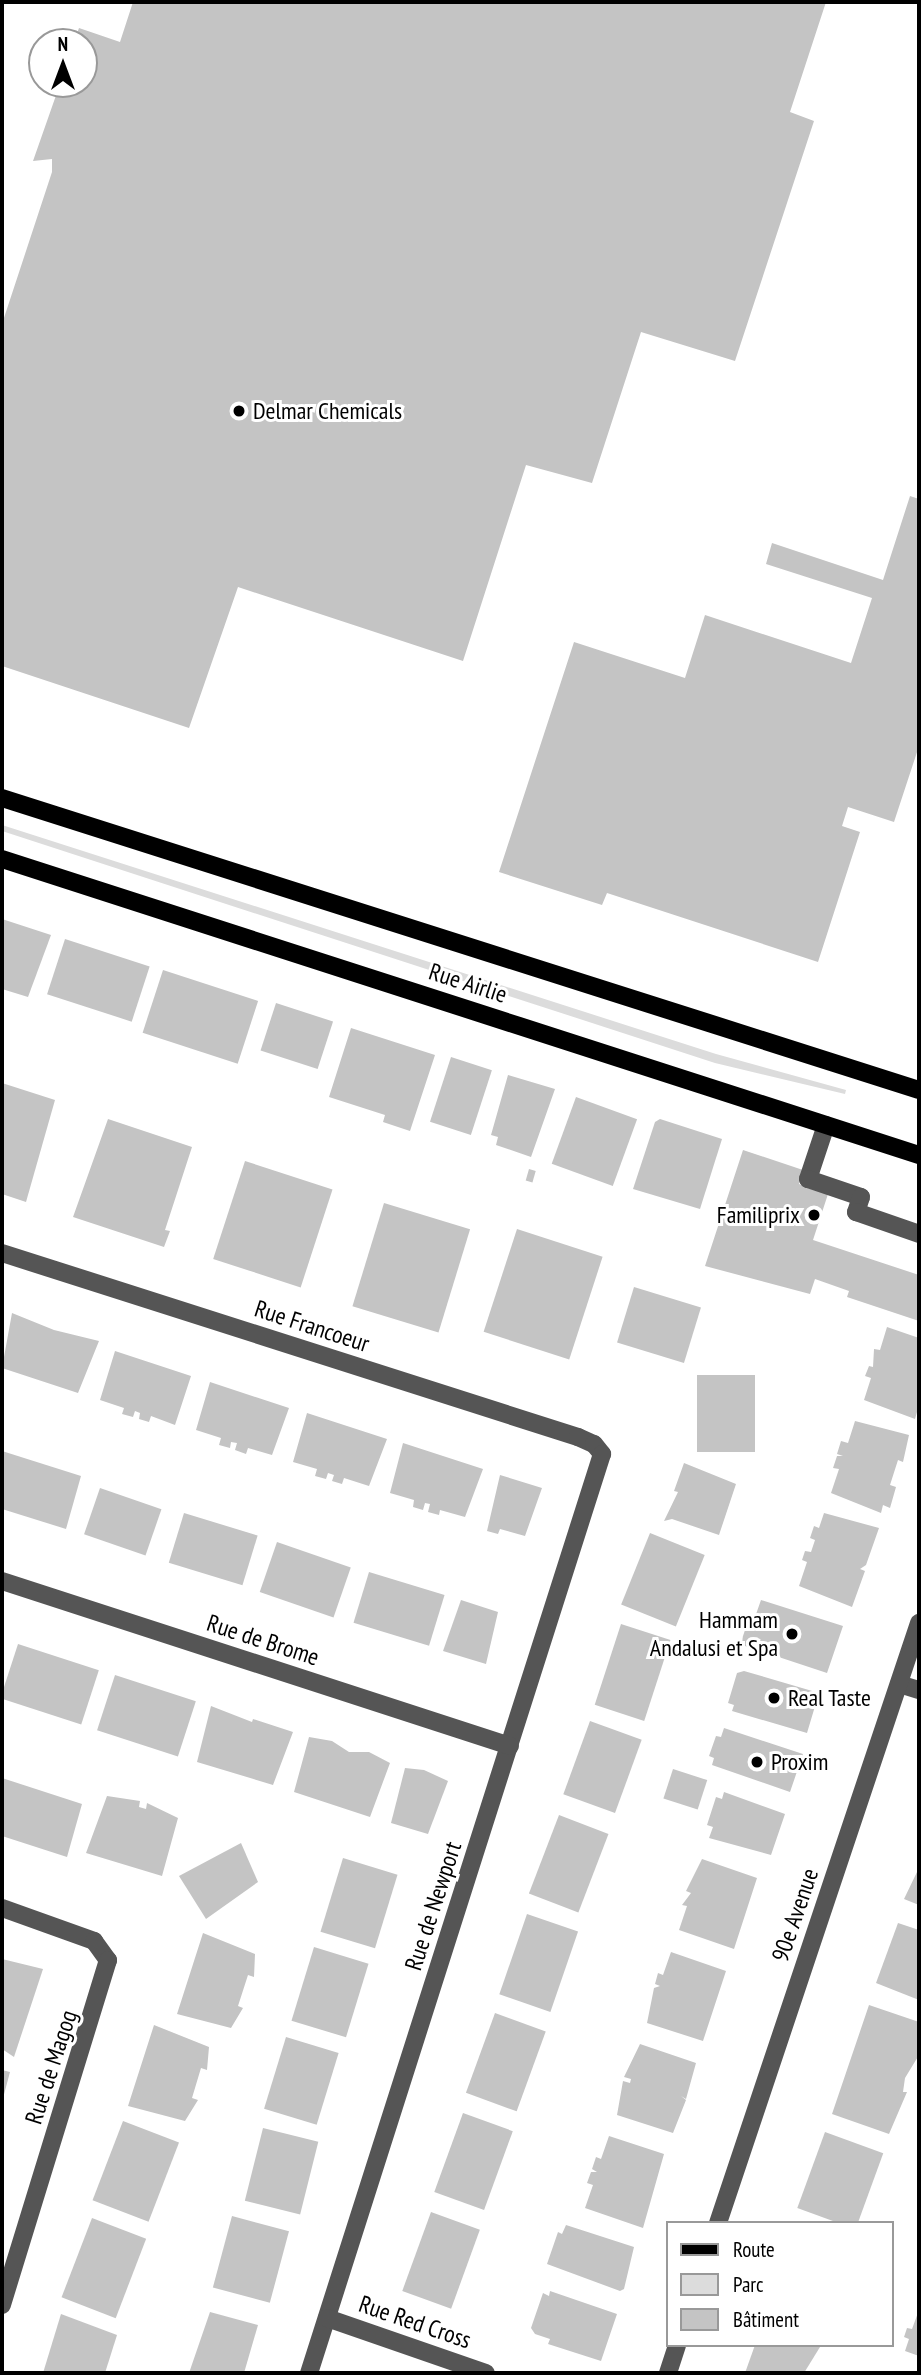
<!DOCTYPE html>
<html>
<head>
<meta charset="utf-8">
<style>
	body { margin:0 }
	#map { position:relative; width:921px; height:2375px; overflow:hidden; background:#fff; font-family:"PT Sans Narrow",sans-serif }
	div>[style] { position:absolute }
	.green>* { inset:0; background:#dcdcdc }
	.building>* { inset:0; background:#c4c4c4; transform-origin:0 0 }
	.minor>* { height:18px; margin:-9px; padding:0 9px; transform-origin:9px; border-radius:9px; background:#555 }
	.major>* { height:18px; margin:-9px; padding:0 9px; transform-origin:9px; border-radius:9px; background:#000 }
	.dots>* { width:19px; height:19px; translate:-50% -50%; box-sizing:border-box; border:4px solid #fff; border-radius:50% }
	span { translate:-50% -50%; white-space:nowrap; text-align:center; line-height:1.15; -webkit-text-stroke:6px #fff; paint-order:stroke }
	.poi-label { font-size:24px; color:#000 }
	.left { translate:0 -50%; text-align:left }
	.right { translate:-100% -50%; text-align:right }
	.street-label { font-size:24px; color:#000 }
	.frame { position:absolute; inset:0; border:4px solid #000; pointer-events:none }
	.legend { position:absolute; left:666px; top:2221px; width:228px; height:126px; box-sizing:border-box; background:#fff; border:2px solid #999; margin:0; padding:9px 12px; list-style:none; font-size:21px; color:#000 }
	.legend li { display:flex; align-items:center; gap:14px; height:35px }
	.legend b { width:35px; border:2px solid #999 }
	.north { position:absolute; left:28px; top:28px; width:70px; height:70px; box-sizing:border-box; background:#fff; border:2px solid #999; border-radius:50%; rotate:0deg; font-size:19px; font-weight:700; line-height:28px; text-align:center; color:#000 }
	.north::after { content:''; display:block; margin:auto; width:24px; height:32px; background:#000; clip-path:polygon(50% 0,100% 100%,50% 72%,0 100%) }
</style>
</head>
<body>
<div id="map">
	<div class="green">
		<div style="clip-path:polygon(2px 825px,716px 1054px,846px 1090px,845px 1094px,715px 1063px,2px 831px)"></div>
	</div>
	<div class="building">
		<div style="clip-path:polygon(133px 2px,826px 2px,790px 112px,814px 121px,735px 361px,641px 332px,592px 483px,526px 465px,463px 661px,238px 587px,189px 728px,2px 666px,2px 324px,52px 172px,52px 159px,33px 161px,60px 84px,84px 84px,84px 42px,74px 42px,79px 28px,120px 42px)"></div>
		<div style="clip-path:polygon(910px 496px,919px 499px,919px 746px,894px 822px,848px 807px,842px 826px,860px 832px,818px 962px,607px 893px,602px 905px,499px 872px,574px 642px,685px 678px,705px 615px,851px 663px,872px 598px,766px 564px,772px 543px,883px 580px)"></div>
		<div style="clip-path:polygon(2px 919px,51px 935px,28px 997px,2px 989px)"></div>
		<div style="left:65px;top:939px;width:89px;height:58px;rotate:18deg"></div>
		<div style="left:163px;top:970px;width:100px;height:66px;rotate:18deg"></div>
		<div style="left:276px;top:1003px;width:60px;height:50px;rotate:18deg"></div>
		<div style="clip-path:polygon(351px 1028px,435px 1055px,410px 1131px,383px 1122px,385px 1115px,329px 1097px)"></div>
		<div style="left:451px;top:1057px;width:43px;height:68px;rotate:18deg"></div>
		<div style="clip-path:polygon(508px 1075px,555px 1089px,531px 1157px,496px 1145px,498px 1137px,491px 1135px)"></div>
		<div style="clip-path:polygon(2px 1083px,55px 1100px,26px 1202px,2px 1194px)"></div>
		<div style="left:576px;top:1097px;width:65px;height:71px;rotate:20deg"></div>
		<div style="clip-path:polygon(108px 1119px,192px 1147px,165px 1230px,170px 1231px,164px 1247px,73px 1217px)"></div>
		<div style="clip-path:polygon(660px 1119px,722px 1139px,700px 1209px,633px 1189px,655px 1122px)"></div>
		<div style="clip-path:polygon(743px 1150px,803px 1170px,799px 1184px,828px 1194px,813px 1240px,919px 1275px,919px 1321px,847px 1297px,849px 1291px,815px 1279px,810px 1294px,705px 1266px)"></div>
		<div style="left:245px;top:1161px;width:92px;height:103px;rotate:18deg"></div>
		<div style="left:529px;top:1169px;width:7px;height:12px;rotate:16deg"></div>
		<div style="left:384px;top:1203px;width:90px;height:108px;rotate:17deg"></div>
		<div style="left:517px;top:1229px;width:90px;height:108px;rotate:18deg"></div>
		<div style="left:634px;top:1287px;width:70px;height:58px;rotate:17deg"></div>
		<div style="clip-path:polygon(12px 1313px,54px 1330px,99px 1341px,78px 1393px,2px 1368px)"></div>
		<div style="clip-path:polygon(887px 1327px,919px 1338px,919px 1405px,915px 1419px,864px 1400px,871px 1378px,865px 1376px,869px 1366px,873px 1367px,874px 1349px,880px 1350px)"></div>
		<div style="clip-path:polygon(115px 1351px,191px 1376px,175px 1425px,151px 1416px,149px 1422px,139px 1419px,140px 1413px,135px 1411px,133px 1417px,122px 1414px,124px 1408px,100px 1400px)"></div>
		<div style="left:697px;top:1375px;width:58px;height:77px"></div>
		<div style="clip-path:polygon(210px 1382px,289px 1408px,272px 1455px,248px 1448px,246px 1454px,235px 1450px,237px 1443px,231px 1442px,230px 1448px,219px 1445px,221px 1438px,196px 1430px)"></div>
		<div style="clip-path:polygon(307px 1413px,387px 1439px,369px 1486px,344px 1478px,342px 1484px,332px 1481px,334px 1475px,328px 1473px,326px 1479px,315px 1476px,317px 1469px,293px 1462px)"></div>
		<div style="clip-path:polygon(855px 1421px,909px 1435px,903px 1462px,898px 1460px,890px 1485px,896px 1487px,890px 1508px,883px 1505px,881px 1513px,831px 1493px,839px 1469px,833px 1468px,837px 1456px,843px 1456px,837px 1454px,841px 1441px,848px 1443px)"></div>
		<div style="clip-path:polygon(403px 1443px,483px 1469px,465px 1517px,440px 1510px,439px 1515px,428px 1512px,430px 1504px,425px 1503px,423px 1510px,413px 1507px,414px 1500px,390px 1493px)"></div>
		<div style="clip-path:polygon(2px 1451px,81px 1476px,66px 1529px,2px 1509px)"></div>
		<div style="clip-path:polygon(684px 1463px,736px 1484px,719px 1535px,672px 1519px,664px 1521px,678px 1492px,674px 1491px)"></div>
		<div style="clip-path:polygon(500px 1475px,542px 1488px,525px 1536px,500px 1529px,498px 1534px,487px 1531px)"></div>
		<div style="left:100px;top:1488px;width:65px;height:49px;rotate:19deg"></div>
		<div style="left:184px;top:1513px;width:77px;height:52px;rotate:17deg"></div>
		<div style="clip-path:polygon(824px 1513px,879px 1528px,866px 1565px,860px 1569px,865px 1571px,852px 1607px,799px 1586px,807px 1562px,802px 1560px,805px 1551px,811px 1552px,815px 1540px,810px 1538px,814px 1526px,819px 1528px)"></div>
		<div style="left:650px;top:1533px;width:59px;height:77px;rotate:22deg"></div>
		<div style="left:277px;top:1542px;width:78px;height:53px;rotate:19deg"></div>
		<div style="left:369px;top:1572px;width:79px;height:53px;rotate:17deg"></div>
		<div style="clip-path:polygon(461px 1600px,498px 1612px,486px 1664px,443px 1651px)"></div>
		<div style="clip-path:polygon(761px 1600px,843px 1626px,827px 1673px,745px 1646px,741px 1642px,750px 1615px,755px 1617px)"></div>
		<div style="left:621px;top:1624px;width:52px;height:85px;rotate:18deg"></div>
		<div style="left:18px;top:1644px;width:85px;height:57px;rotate:18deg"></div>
		<div style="clip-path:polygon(744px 1671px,819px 1693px,807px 1733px,732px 1711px,734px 1705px,728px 1703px,737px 1673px)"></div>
		<div style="left:115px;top:1675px;width:85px;height:58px;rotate:18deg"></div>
		<div style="clip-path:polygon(211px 1706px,252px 1722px,253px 1719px,293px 1732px,273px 1785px,197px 1762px)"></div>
		<div style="left:590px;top:1721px;width:55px;height:78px;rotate:20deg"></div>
		<div style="clip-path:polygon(724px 1728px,803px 1754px,790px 1792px,712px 1765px,714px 1758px,709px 1756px,716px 1736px,721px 1737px)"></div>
		<div style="clip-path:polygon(309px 1737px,332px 1741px,349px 1752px,369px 1752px,390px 1763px,370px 1817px,294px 1792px)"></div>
		<div style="clip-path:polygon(405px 1768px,424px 1770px,448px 1781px,428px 1834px,391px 1823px)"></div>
		<div style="left:673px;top:1769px;width:36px;height:31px;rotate:18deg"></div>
		<div style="clip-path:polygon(2px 1778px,82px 1804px,67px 1857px,2px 1836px)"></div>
		<div style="clip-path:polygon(724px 1792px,785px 1814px,771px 1855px,709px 1838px,713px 1827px,707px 1825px,716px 1797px,722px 1799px)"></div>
		<div style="clip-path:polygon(107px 1796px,140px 1801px,139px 1807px,146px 1809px,147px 1803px,178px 1818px,162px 1876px,86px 1853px)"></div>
		<div style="left:559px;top:1815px;width:53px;height:84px;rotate:21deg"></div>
		<div style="clip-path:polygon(241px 1843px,258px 1882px,206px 1919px,179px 1876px)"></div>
		<div style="clip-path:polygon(919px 1854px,919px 1905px,904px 1899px,917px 1872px)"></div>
		<div style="left:343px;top:1858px;width:57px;height:77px;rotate:17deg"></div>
		<div style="clip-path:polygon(702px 1859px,757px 1878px,734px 1949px,679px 1930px,687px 1906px,682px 1905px,691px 1893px,686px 1891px)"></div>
		<div style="left:527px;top:1914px;width:54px;height:85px;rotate:19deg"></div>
		<div style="clip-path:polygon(898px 1923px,919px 1930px,919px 2000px,876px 1983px)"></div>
		<div style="clip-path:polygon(203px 1933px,255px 1954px,254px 1977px,248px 1975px,238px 2006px,243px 2008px,231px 2028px,177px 2014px)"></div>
		<div style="left:314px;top:1947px;width:57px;height:77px;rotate:17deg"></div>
		<div style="clip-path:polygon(671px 1952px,726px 1971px,703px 2041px,647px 2023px,654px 1988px,660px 1986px,655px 1984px,658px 1973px,663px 1975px)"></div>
		<div style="clip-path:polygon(2px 1959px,43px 1969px,14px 2057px,2px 2049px)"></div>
		<div style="clip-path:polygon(869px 2005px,919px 2022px,919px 2055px,905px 2078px,903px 2092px,907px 2092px,889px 2134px,832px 2114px)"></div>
		<div style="left:495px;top:2013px;width:54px;height:85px;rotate:20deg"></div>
		<div style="clip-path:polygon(154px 2025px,209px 2047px,207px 2070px,201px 2068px,192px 2098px,198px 2100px,185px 2121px,128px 2106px)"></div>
		<div style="left:286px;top:2037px;width:55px;height:75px;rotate:17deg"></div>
		<div style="clip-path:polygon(640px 2044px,696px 2063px,686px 2099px,681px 2096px,686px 2100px,673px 2133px,617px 2115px,623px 2081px,630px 2083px,631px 2079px,624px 2077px)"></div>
		<div style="clip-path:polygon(2px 2070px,10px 2072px,2px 2102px)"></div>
		<div style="left:463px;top:2113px;width:53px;height:84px;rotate:20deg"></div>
		<div style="left:123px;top:2121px;width:60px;height:85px;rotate:21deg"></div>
		<div style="left:263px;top:2128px;width:57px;height:75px;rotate:14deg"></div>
		<div style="left:825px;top:2132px;width:62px;height:81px;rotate:20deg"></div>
		<div style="clip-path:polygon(609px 2136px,664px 2154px,643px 2228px,585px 2208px,593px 2185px,587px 2183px,591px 2172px,597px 2172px,592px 2169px,596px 2157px,601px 2159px)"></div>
		<div style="left:431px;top:2212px;width:52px;height:84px;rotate:20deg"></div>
		<div style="left:232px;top:2216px;width:59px;height:74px;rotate:15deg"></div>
		<div style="left:92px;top:2218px;width:58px;height:85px;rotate:21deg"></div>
		<div style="clip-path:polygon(566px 2225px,634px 2247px,624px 2289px,620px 2291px,547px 2264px,558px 2232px,562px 2234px)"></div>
		<div style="clip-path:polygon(550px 2291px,617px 2314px,601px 2361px,548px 2344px,550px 2339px,535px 2334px,531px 2328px,543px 2293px,549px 2296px)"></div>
		<div style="clip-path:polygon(919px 2310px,919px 2356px,905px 2351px,909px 2339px,904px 2337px,907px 2328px,912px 2329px)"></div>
		<div style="clip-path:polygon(210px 2312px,258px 2325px,244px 2373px,189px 2373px)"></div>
		<div style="clip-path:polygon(61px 2314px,117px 2335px,105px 2373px,43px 2373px)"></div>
		<div style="clip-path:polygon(755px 2345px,813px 2345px,820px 2347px,804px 2373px,745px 2373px)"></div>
	</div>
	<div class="minor">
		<div style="left:826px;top:1125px;width:57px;rotate:108.4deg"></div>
		<div style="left:808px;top:1179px;width:56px;rotate:18.8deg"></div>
		<div style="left:861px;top:1197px;width:16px;rotate:108deg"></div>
		<div style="left:856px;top:1212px;width:67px;rotate:19.2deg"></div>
		<div style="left:2px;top:1253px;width:605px;rotate:17.72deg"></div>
		<div style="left:578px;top:1437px;width:17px;rotate:24deg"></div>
		<div style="left:594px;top:1444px;width:13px;rotate:51deg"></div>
		<div style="left:602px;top:1454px;width:965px;rotate:107.68deg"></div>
		<div style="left:2px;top:1581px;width:534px;rotate:17.99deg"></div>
		<div style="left:899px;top:1684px;width:21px;rotate:17deg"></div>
		<div style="left:2px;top:1908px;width:98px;rotate:19.7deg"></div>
		<div style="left:94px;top:1941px;width:24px;rotate:54deg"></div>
		<div style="left:108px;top:1960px;width:361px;rotate:107.1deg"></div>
		<div style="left:718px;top:2223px;width:633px;rotate:-71.48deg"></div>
		<div style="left:327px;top:2318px;width:168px;rotate:19.1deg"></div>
		<div style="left:668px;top:2373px;width:29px;rotate:-72deg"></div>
	</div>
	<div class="major">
		<div style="left:2px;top:798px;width:962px;rotate:17.66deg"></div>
		<div style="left:2px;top:859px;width:964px;rotate:17.89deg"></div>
	</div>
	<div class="dots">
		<div style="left:239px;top:411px;background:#000"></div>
		<div style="left:814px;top:1215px;background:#000"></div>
		<div style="left:792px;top:1634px;background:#000"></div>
		<div style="left:774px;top:1698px;background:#000"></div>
		<div style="left:757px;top:1762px;background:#000"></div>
	</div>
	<div class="poi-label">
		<span class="left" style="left:253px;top:411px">Delmar Chemicals</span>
		<span class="right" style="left:800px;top:1215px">Familiprix</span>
		<span class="right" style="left:778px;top:1634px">Hammam<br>Andalusi et Spa</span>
		<span class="left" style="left:788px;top:1698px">Real Taste</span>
		<span class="left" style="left:771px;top:1762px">Proxim</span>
	</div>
	<div class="street-label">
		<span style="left:468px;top:983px;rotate:18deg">Rue Airlie</span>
		<span style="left:312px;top:1326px;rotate:18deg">Rue Francoeur</span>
		<span style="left:263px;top:1640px;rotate:18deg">Rue de Brome</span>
		<span style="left:433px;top:1906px;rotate:-72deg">Rue de Newport</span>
		<span style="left:795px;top:1915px;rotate:-71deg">90e Avenue</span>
		<span style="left:51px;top:2067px;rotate:-72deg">Rue de Magog</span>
		<span style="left:415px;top:2322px;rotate:19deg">Rue Red Cross</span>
	</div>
	<div class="frame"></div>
	<ul class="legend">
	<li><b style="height:9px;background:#000"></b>Route</li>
	<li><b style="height:19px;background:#dcdcdc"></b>Parc</li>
	<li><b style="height:19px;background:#c4c4c4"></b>Bâtiment</li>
	</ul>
	<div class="north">N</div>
</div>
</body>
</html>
